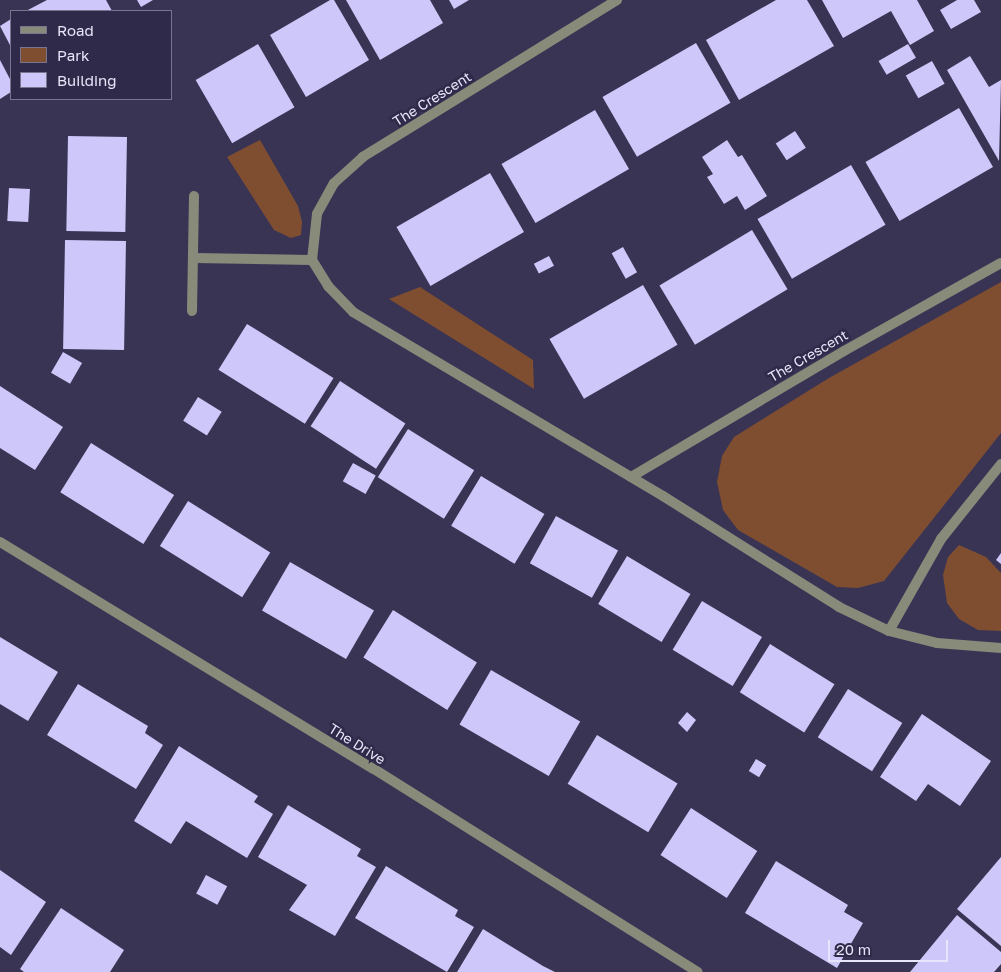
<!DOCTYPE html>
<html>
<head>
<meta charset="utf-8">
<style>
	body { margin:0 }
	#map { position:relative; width:1001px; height:972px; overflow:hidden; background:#393454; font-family:"Golos Text",sans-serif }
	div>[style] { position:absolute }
	.green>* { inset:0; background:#7f4e31 }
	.building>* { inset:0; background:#cec7f9; transform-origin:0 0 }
	.street>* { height:10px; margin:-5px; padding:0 5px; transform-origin:5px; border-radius:5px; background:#898b7a }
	span { translate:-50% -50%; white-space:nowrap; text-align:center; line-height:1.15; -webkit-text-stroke:5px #2f2a49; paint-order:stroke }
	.street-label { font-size:14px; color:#e7e5f9 }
	.legend { position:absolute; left:10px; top:10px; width:162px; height:90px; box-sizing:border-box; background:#2f2a49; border:1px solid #79758f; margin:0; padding:6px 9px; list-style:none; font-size:15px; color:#e7e5f9 }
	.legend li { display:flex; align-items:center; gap:10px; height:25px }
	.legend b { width:25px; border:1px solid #79758f }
	.scale { position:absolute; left:828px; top:940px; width:120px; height:22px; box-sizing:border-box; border:2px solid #e7e5f9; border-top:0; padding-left:6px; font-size:15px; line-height:18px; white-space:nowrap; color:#e7e5f9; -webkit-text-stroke:4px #2f2a49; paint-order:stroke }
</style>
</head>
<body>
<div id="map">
	<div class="green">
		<div style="clip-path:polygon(260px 140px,298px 206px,302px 222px,301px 235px,291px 238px,274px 230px,227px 157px)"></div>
		<div style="clip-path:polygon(1001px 282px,1001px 433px,884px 581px,858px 588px,837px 587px,738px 530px,723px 510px,717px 482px,722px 456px,734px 437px,829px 378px)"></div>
		<div style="clip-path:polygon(420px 287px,533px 360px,534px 389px,389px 299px)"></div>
		<div style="clip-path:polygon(959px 545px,986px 557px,1001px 573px,1001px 631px,978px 630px,959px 619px,947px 603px,943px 575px,948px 557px)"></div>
	</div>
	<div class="building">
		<div style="clip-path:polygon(47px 0,106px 0,112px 11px,26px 11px)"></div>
		<div style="clip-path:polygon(137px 0,153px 0,141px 7px)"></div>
		<div style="clip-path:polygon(330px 0,334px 0,369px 60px,306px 97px,270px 35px)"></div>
		<div style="clip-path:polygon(346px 0,430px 0,443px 23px,380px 60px)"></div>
		<div style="clip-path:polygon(449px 0,469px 0,454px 9px)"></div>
		<div style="clip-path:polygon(776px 0,807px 0,834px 46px,739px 100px,706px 40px)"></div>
		<div style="clip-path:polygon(822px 0,917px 0,934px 31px,910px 45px,891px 11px,843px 38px)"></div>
		<div style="clip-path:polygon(957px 0,974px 0,981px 12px,951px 29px,940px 10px)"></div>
		<div style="clip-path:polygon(11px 19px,11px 47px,0 26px)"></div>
		<div style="left:696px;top:43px;width:69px;height:108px;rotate:60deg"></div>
		<div style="left:258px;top:44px;width:73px;height:72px;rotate:60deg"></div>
		<div style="left:908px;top:44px;width:16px;height:34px;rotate:60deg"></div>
		<div style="clip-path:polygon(970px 56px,989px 87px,1001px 80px,999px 161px,947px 70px)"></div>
		<div style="clip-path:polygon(0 60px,11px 81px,11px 92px,0 99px)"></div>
		<div style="left:932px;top:61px;width:26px;height:30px;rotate:61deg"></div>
		<div style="left:959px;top:108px;width:68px;height:108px;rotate:60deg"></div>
		<div style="left:595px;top:110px;width:68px;height:108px;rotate:60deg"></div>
		<div style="left:795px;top:131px;width:20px;height:23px;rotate:57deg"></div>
		<div style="left:68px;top:136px;width:59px;height:95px;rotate:1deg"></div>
		<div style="clip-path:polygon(727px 140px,738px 157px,742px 155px,767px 196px,745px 210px,737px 196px,724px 204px,707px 177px,713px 174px,702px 157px)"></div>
		<div style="left:851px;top:165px;width:69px;height:108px;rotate:60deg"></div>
		<div style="left:490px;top:173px;width:68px;height:108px;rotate:60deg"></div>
		<div style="left:9px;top:188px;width:21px;height:33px;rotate:3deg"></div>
		<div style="left:752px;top:230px;width:69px;height:108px;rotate:59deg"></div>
		<div style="left:65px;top:240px;width:61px;height:109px;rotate:1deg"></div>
		<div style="left:623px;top:247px;width:29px;height:13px;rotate:61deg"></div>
		<div style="left:549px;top:256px;width:11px;height:17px;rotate:63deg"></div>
		<div style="left:643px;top:285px;width:69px;height:108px;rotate:60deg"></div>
		<div style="left:247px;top:324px;width:102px;height:54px;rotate:32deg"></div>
		<div style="left:63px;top:352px;width:22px;height:24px;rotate:30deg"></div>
		<div style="left:340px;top:381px;width:78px;height:54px;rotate:33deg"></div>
		<div style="clip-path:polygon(0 386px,63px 427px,35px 470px,0 448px)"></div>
		<div style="left:198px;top:397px;width:28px;height:28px;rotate:32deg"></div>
		<div style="left:408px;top:429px;width:78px;height:57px;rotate:32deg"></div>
		<div style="left:91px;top:443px;width:98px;height:58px;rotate:32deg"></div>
		<div style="left:353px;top:463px;width:26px;height:21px;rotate:29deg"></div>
		<div style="left:481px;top:476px;width:74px;height:58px;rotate:31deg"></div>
		<div style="left:188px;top:501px;width:97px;height:53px;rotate:32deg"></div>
		<div style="left:556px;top:516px;width:71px;height:54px;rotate:29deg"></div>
		<div style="clip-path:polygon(1001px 553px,1001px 564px,996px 560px)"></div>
		<div style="left:627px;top:556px;width:74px;height:56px;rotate:31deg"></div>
		<div style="left:290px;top:562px;width:97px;height:56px;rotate:30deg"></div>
		<div style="left:702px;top:601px;width:70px;height:57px;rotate:31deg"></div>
		<div style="left:393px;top:610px;width:99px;height:56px;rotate:32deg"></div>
		<div style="clip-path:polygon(0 637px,58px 672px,28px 721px,0 704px)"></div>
		<div style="left:770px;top:644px;width:76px;height:57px;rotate:32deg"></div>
		<div style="left:491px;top:670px;width:103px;height:63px;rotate:30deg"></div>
		<div style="clip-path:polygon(78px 684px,148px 726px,145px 733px,163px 745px,136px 789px,47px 735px)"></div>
		<div style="left:848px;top:689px;width:64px;height:57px;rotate:32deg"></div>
		<div style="clip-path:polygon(687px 712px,696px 720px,687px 732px,678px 723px)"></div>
		<div style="clip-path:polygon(922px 714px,991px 761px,960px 806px,928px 784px,916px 801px,880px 777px)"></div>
		<div style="left:597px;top:735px;width:94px;height:57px;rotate:31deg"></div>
		<div style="clip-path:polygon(179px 746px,258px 796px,254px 802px,273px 814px,247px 858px,186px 821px,171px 844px,134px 821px)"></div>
		<div style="left:756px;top:759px;width:12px;height:14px;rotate:31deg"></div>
		<div style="clip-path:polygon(288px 805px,361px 849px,357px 856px,376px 867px,335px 936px,289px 910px,307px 885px,258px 857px)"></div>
		<div style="left:691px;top:808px;width:79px;height:56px;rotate:33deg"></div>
		<div style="clip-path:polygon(1001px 857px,1001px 946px,957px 909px)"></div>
		<div style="clip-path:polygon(776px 861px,848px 905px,844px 912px,863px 923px,837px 968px,745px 913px)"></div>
		<div style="clip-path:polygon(386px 866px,458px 910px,455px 916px,474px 927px,447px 972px,355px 918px)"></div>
		<div style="clip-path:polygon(0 870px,46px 902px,11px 955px,0 947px)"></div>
		<div style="left:206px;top:875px;width:24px;height:21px;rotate:28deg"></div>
		<div style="clip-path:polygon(61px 908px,124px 950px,110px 972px,24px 972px,20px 969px)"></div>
		<div style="clip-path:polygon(957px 915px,1001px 952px,1001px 964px,994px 972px,910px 972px)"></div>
		<div style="clip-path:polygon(483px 929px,543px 966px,555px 972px,457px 972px)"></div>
	</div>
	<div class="street">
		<div style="left:617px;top:0;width:299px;rotate:148.3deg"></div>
		<div style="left:363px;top:157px;width:39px;rotate:138deg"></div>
		<div style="left:334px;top:183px;width:35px;rotate:119deg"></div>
		<div style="left:317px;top:214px;width:46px;rotate:96.2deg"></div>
		<div style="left:312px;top:260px;width:31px;rotate:58deg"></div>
		<div style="left:328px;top:286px;width:36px;rotate:46deg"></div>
		<div style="left:353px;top:312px;width:360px;rotate:30.7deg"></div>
		<div style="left:663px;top:496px;width:208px;rotate:32.2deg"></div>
		<div style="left:839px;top:607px;width:55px;rotate:25.6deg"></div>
		<div style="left:889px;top:631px;width:106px;rotate:-60.5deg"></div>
		<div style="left:941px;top:539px;width:96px;rotate:-51.3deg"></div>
		<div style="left:194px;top:258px;width:118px;rotate:1deg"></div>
		<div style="left:192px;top:311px;width:115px;rotate:-89deg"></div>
		<div style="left:631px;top:477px;width:247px;rotate:-30.6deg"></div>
		<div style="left:844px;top:351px;width:180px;rotate:-29.3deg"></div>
		<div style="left:0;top:542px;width:437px;rotate:31.3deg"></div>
		<div style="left:374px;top:769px;width:382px;rotate:32.1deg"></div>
		<div style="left:889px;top:631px;width:49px;rotate:14deg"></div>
		<div style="left:937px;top:643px;width:64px;rotate:4.5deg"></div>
	</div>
	<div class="street-label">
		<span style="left:432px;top:99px;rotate:-32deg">The Crescent</span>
		<span style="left:808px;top:356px;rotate:-30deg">The Crescent</span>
		<span style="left:357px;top:744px;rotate:32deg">The Drive</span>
	</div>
	<ul class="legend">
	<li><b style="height:6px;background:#898b7a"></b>Road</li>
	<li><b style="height:14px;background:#7f4e31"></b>Park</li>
	<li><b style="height:14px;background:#cec7f9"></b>Building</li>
	</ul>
	<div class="scale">20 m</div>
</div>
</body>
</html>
